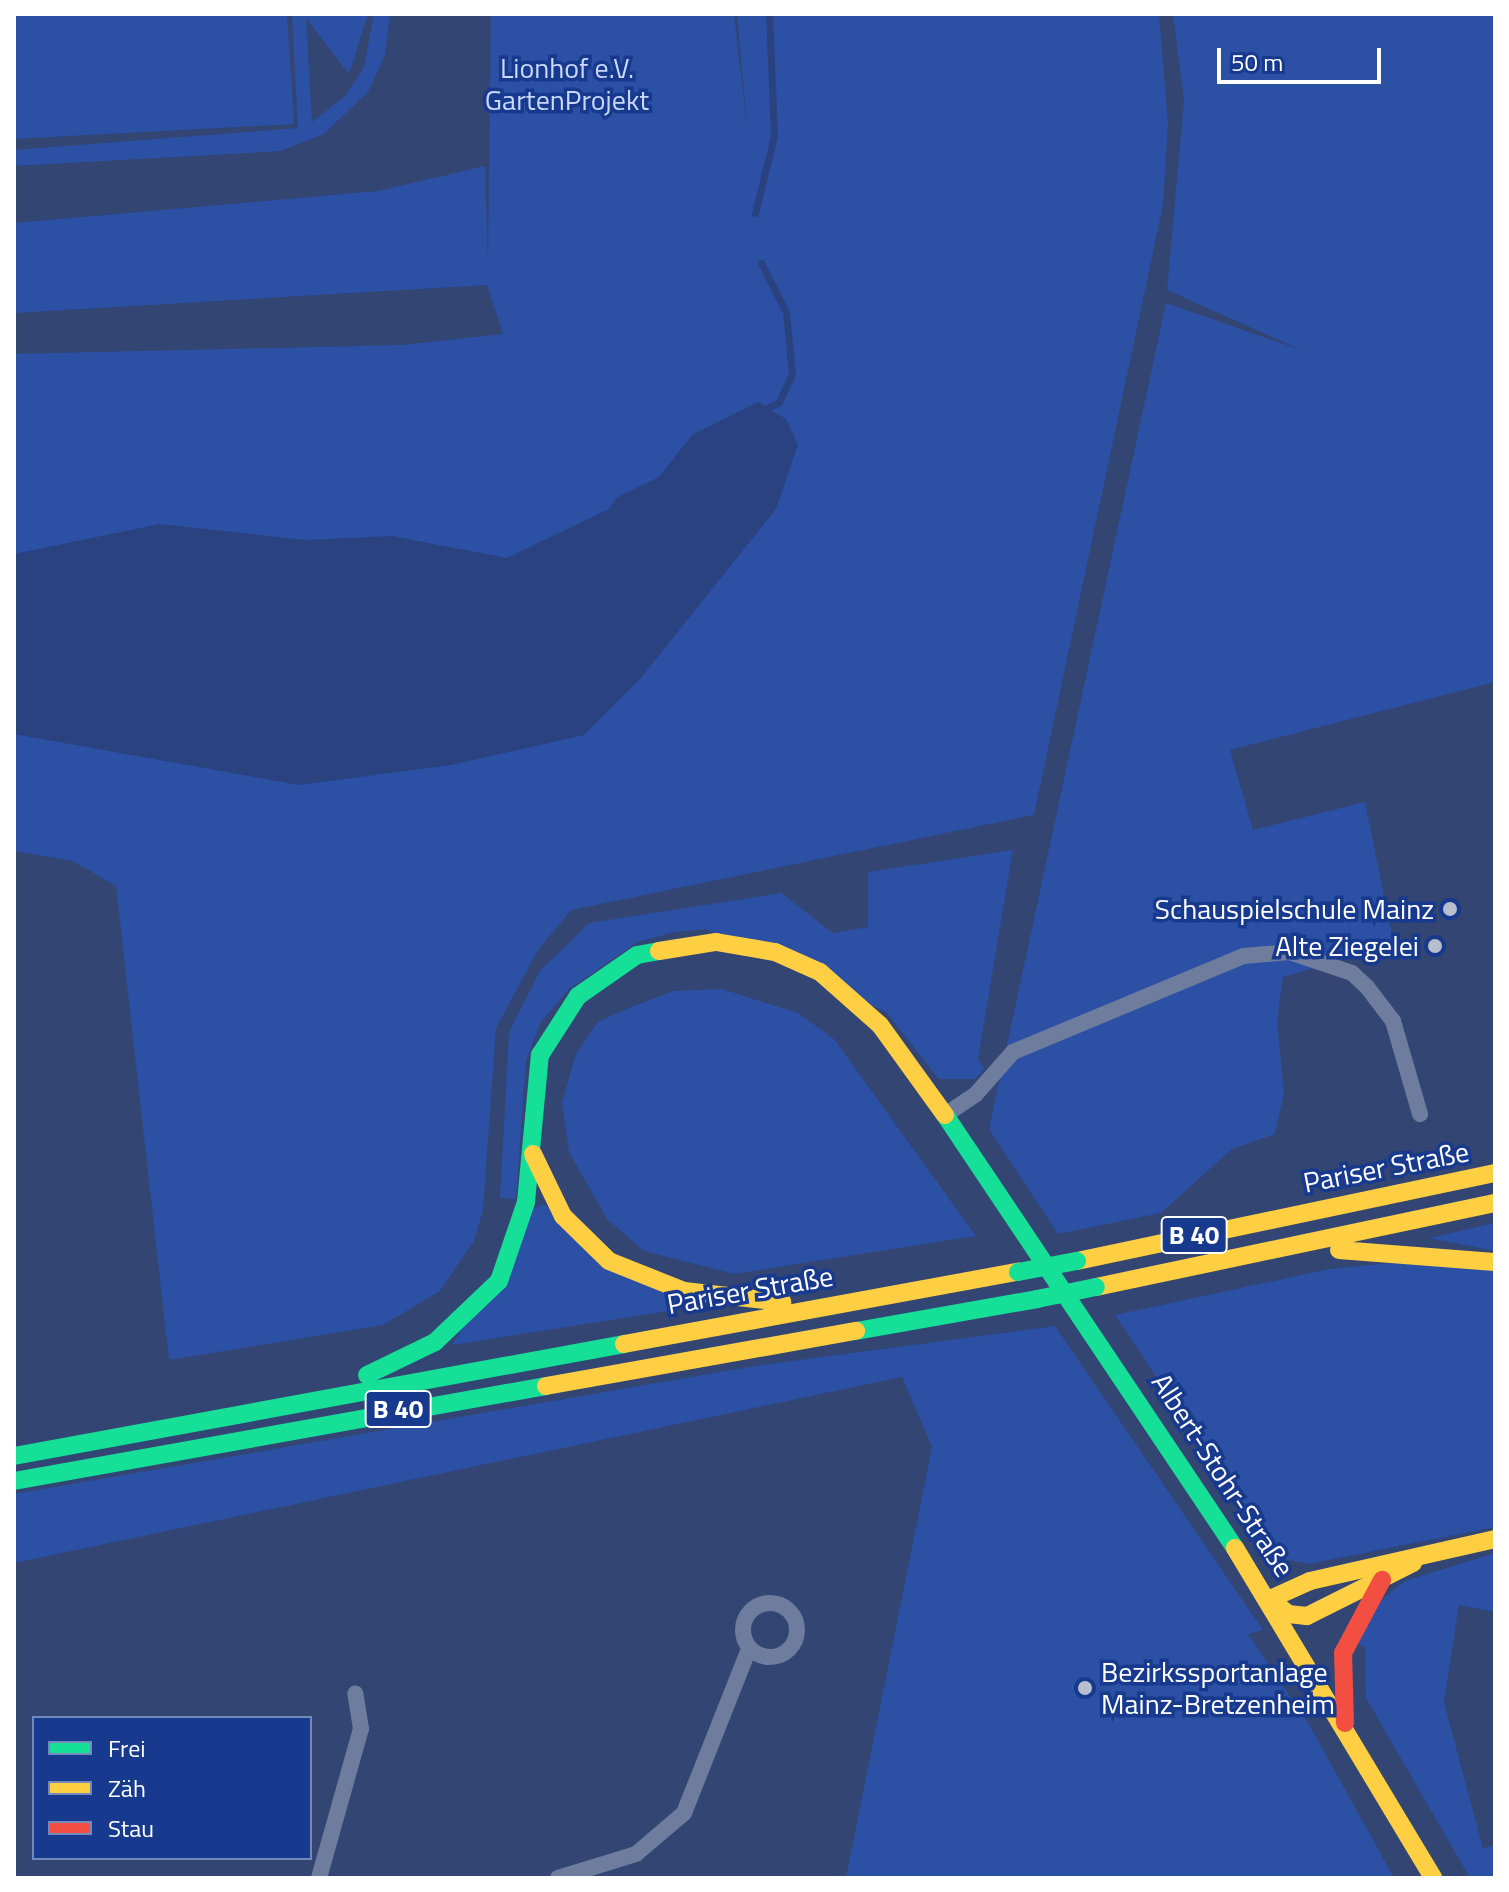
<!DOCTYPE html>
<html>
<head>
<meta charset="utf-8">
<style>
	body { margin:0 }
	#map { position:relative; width:1509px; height:1892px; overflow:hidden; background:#324573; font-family:"Titillium Web",sans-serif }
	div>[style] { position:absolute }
	.green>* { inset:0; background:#2b50a4 }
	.water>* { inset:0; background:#2a4280 }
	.stream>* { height:7px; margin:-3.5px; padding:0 3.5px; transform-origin:3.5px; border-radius:3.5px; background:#2a4280 }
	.street>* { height:16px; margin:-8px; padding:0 8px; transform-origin:8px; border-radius:8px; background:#6e7d9e }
	.street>.ring { margin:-8px; padding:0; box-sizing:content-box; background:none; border:16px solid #6e7d9e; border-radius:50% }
	.fast>* { height:18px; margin:-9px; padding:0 9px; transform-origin:9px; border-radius:9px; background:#16e098 }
	.slow>* { height:18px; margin:-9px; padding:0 9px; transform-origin:9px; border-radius:9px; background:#ffcf43 }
	.jam>* { height:18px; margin:-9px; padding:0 9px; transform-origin:9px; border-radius:9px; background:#f24e42 }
	.fast-bridge>* { height:18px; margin:-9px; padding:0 9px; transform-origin:9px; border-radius:9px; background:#16e098 }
	.dots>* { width:22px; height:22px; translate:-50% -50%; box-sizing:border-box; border:4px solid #173a8e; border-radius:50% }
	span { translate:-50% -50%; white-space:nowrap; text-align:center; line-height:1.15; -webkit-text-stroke:7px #173a8e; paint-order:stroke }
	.shield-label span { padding:2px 6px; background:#173a8e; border:2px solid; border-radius:6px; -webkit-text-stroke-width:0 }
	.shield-label { font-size:26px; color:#fff; font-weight:700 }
	.park-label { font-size:28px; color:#c9d8fb }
	.poi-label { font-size:28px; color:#fff }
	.right { translate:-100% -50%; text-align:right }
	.left { translate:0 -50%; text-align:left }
	.street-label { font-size:28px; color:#fff }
	.frame { position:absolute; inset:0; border:16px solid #fff; pointer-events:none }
	.legend { position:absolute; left:32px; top:1716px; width:280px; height:144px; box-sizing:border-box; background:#173a8e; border:2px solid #7489bb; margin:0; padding:10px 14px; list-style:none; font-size:24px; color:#fff }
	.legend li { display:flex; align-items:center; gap:16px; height:40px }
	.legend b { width:40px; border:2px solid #7489bb }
	.scale { position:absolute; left:1217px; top:48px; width:164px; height:36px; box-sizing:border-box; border:4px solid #fff; border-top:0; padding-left:10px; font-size:24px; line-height:28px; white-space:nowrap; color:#fff; -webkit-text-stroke:6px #173a8e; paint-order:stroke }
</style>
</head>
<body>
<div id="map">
	<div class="green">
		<div style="clip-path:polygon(14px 14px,287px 14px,294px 124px,14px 139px)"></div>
		<div style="clip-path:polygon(292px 14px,368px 14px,349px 74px,306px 18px,312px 122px,345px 96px,364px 67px,374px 14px,390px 14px,385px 55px,368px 92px,324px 134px,281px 151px,14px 166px,14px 150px,298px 128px)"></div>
		<div style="clip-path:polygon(491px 14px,734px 14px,748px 136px,737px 14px,1159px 14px,1168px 123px,1163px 205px,1034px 815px,571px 910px,538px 950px,496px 1028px,483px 1210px,474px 1241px,440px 1291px,383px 1325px,169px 1360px,116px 886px,73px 861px,14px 851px,14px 354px,401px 345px,503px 334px,487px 285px,14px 313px,14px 223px,378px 191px,485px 166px,488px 263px)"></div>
		<div style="clip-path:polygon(1173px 14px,1495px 14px,1495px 682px,1230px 750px,1253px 830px,1365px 802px,1394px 945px,1283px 977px,1277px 1021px,1284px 1094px,1275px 1134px,1232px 1149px,1161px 1213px,1058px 1234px,989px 1129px,1166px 303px,1301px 350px,1167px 290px,1184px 101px)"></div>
		<div style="clip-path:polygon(1013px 850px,978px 1059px,984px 1069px,975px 1079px,939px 1079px,886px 1012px,706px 929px,675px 932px,638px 942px,569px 989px,541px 1022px,526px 1061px,516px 1199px,500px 1198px,509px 1032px,540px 971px,589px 923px,781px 893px,833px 933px,868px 927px,868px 872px)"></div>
		<div style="clip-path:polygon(722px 989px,798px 1013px,834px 1039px,976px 1236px,734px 1274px,644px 1251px,607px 1219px,569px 1152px,562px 1103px,576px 1053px,598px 1022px,631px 1007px,674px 991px)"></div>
		<div style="clip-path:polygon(544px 1204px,673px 1300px,674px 1310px,452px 1345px,534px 1208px)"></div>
		<div style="clip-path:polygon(1495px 1223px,1495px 1251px,1429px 1238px)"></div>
		<div style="clip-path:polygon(1403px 1262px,1495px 1271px,1495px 1527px,1309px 1564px,1288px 1560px,1272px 1552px,1115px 1315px,1329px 1269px)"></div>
		<div style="clip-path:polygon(1055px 1326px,1263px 1630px,1248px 1634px,1310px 1726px,1394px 1878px,846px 1878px,932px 1447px,902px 1377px,14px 1563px,14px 1494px,755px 1366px)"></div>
		<div style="clip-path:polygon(1495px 1553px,1495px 1612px,1459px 1605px,1444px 1702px,1483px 1849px,1495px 1845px,1495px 1878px,1470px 1878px,1366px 1698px,1365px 1647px,1357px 1643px,1376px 1604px,1405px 1581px)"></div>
	</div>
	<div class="water">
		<div style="clip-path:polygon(758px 402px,786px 419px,798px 445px,776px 509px,641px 678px,584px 735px,451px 765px,299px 785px,14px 734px,14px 554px,160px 524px,305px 540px,392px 536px,507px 558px,609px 509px,616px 498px,659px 477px,692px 435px)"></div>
	</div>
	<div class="stream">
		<div style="left:755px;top:213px;width:79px;rotate:-76.1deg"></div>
		<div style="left:774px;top:136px;width:122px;rotate:-92.3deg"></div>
		<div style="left:761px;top:263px;width:55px;rotate:63deg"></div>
		<div style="left:786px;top:312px;width:62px;rotate:84.5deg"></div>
		<div style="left:792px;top:374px;width:31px;rotate:115deg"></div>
		<div style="left:779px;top:402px;width:19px;rotate:152deg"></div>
	</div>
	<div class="street">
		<div style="left:945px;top:1115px;width:37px;rotate:-34deg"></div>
		<div style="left:976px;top:1094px;width:56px;rotate:-48.6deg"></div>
		<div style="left:1013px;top:1052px;width:250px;rotate:-22.6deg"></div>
		<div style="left:1244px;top:956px;width:45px;rotate:-5.1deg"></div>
		<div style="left:1289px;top:952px;width:66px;rotate:18.4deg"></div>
		<div style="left:1352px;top:973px;width:21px;rotate:43deg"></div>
		<div style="left:1367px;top:987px;width:43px;rotate:52.6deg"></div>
		<div style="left:1393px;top:1021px;width:97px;rotate:73.8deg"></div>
		<div class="ring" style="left:743px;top:1603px;width:38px;height:38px"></div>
		<div style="left:319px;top:1878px;width:155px;rotate:-74.3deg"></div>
		<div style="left:361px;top:1729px;width:36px;rotate:-99deg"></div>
		<div style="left:558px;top:1878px;width:82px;rotate:-17.1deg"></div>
		<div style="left:636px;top:1854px;width:63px;rotate:-40.5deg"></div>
		<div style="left:684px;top:1813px;width:176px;rotate:-68.4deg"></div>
	</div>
	<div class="fast">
		<div style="left:945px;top:1115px;width:521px;rotate:56.19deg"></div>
		<div style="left:856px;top:1331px;width:184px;rotate:-10deg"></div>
		<div style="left:367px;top:1375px;width:76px;rotate:-25.9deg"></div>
		<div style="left:435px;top:1342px;width:88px;rotate:-43.6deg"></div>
		<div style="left:499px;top:1281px;width:83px;rotate:-71.1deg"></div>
		<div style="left:526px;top:1202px;width:148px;rotate:-84.6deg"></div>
		<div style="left:540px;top:1055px;width:70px;rotate:-57.2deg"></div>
		<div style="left:578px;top:996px;width:72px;rotate:-34.8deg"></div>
		<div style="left:637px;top:955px;width:22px;rotate:-10deg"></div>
		<div style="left:14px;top:1456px;width:620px;rotate:-10.4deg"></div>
		<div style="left:14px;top:1481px;width:540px;rotate:-10.12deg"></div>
	</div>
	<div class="slow">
		<div style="left:659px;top:951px;width:58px;rotate:-9deg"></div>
		<div style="left:716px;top:942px;width:60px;rotate:9.6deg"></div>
		<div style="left:775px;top:952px;width:49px;rotate:24deg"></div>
		<div style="left:820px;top:972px;width:80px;rotate:41.5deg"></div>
		<div style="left:880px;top:1025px;width:111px;rotate:54.2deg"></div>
		<div style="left:533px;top:1154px;width:69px;rotate:64.2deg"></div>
		<div style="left:563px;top:1216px;width:64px;rotate:44.4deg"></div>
		<div style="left:609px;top:1261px;width:81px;rotate:21.8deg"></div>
		<div style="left:684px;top:1291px;width:99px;rotate:6.4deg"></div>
		<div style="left:1339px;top:1250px;width:156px;rotate:4.4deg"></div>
		<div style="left:1077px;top:1261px;width:427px;rotate:-11.9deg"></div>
		<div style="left:1096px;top:1287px;width:408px;rotate:-11.9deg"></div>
		<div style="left:624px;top:1344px;width:401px;rotate:-10.4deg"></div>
		<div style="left:546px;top:1386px;width:315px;rotate:-10.1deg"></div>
		<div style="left:1235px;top:1548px;width:385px;rotate:59deg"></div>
		<div style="left:1413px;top:1563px;width:119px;rotate:153.4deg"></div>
		<div style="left:1307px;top:1616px;width:19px;rotate:-174deg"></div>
		<div style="left:1288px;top:1614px;width:23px;rotate:-140deg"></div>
		<div style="left:1270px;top:1599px;width:44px;rotate:-24.2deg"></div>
		<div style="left:1310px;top:1581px;width:190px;rotate:-12.8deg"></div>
	</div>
	<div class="jam">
		<div style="left:1345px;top:1723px;width:70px;rotate:-91.6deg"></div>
		<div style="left:1343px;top:1653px;width:83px;rotate:-61.9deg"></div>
	</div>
	<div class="fast-bridge">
		<div style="left:1018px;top:1272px;width:60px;rotate:-10.6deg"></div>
		<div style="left:1037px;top:1299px;width:60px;rotate:-11.5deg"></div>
	</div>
	<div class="dots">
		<div style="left:1450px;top:909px;background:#b7bece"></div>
		<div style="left:1435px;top:946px;background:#b7bece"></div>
		<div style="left:1085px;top:1688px;background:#b7bece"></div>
	</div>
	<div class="shield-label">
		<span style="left:1194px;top:1235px">B 40</span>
		<span style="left:398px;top:1409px">B 40</span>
	</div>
	<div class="park-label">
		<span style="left:567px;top:84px">Lionhof e.V.<br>GartenProjekt</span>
	</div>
	<div class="poi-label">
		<span class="right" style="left:1434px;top:909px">Schauspielschule Mainz</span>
		<span class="right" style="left:1419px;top:946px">Alte Ziegelei</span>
		<span class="left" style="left:1101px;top:1688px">Bezirkssportanlage<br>Mainz-Bretzenheim</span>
	</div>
	<div class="street-label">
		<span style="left:1386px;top:1167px;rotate:-11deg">Pariser Straße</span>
		<span style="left:750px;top:1290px;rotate:-10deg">Pariser Straße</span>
		<span style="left:1223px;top:1475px;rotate:57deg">Albert-Stohr-Straße</span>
	</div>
	<div class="frame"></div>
	<ul class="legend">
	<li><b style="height:10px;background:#16e098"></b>Frei</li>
	<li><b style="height:10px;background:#ffcf43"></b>Zäh</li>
	<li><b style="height:10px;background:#f24e42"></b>Stau</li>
	</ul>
	<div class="scale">50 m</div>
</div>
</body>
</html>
